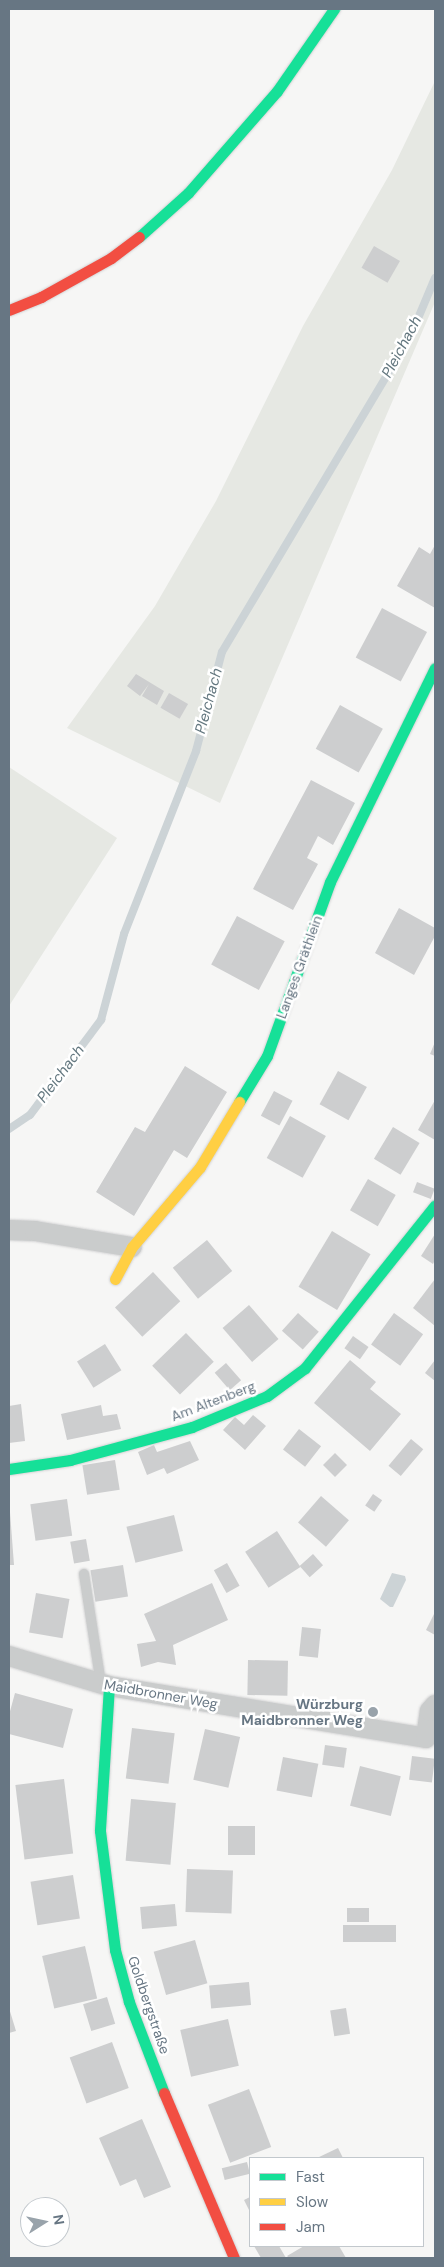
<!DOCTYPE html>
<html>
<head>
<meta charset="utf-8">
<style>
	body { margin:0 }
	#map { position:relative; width:444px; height:2267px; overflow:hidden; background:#f6f6f5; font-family:"DM Sans",sans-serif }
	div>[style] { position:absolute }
	.green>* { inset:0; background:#e6e8e3 }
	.water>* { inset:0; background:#ccd3d6 }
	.stream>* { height:8px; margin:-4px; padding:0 4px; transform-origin:4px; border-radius:4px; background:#ccd3d6 }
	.building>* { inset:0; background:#cdcecf; transform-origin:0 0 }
	.roads { filter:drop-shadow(0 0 1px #d2d2d3) drop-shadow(0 0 1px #d2d2d3) }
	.lane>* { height:10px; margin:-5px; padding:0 5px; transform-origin:5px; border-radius:5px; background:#cacccc }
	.street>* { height:20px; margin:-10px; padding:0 10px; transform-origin:10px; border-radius:10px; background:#cacccc }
	.fast>* { height:11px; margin:-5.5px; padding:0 5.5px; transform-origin:5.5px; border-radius:5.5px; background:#16e098 }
	.slow>* { height:11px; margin:-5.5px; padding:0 5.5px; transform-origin:5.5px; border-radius:5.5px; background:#ffcf43 }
	.jam>* { height:11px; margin:-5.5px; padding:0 5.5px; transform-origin:5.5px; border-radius:5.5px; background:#f24e42 }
	.dots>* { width:14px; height:14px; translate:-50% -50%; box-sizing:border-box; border:2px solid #fff; border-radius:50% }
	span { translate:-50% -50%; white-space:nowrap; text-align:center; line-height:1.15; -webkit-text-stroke:5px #fff; paint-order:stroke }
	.street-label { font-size:14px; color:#677683 }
	.poi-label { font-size:14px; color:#677683; font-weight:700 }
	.right { translate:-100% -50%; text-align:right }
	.water-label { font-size:15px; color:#63777f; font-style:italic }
	.frame { position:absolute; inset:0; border:10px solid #677683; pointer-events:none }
	.legend { position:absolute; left:249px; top:2157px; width:175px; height:90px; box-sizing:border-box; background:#fff; border:1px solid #c2c8cd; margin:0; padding:6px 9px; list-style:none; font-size:15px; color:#677683 }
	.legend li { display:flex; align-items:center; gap:10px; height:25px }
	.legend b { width:25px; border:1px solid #c2c8cd }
	.north { position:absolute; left:20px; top:2197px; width:50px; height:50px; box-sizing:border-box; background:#fff; border:1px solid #c2c8cd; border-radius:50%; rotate:80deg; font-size:14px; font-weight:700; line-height:20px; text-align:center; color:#677683 }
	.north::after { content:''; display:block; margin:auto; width:18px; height:22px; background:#99a3ab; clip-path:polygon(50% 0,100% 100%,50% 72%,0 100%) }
</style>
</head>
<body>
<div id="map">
	<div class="green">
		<div style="clip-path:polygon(435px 81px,435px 302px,220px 803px,67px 728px,155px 606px,216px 501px,303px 326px,392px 170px)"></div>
		<div style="clip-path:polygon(9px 767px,117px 838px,9px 1006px)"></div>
	</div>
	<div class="water">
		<div style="clip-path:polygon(392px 1573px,405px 1576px,406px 1580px,393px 1607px,390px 1607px,380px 1599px)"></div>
	</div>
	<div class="stream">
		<div style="left:9px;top:1129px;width:25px;rotate:-34deg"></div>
		<div style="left:30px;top:1115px;width:119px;rotate:-53.2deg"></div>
		<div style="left:101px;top:1020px;width:89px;rotate:-75deg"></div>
		<div style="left:124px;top:934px;width:197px;rotate:-68.5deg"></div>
		<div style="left:196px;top:751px;width:102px;rotate:-75.3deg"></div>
		<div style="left:222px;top:652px;width:369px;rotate:-59.2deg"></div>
		<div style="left:411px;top:335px;width:62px;rotate:-67.2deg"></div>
	</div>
	<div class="building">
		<div style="left:374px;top:246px;width:30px;height:25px;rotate:30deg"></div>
		<div style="clip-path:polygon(435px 545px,435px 608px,397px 586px,419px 547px,430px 554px)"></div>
		<div style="left:382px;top:608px;width:51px;height:56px;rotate:28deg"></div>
		<div style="clip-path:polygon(136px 674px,164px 691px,157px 705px,142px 696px,149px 684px,140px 696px,127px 686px)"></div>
		<div style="left:169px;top:693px;width:22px;height:17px;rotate:30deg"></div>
		<div style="left:340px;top:705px;width:49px;height:50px;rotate:29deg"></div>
		<div style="clip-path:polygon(311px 780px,355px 803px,333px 845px,318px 836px,307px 858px,318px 864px,293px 910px,253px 889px)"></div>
		<div style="clip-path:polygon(399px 908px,435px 928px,435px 936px,414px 975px,375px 953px)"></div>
		<div style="left:237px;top:916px;width:54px;height:55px;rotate:28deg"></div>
		<div style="clip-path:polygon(435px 1042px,435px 1056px,430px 1054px)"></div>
		<div style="clip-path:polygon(185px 1066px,227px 1092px,187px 1158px,174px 1150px,134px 1216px,96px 1192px,135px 1127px,145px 1132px)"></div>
		<div style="left:338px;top:1071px;width:33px;height:38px;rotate:29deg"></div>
		<div style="left:274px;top:1091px;width:21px;height:28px;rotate:28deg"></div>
		<div style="clip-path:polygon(435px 1100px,435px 1140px,418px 1130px)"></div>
		<div style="left:290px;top:1116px;width:41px;height:48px;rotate:29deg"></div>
		<div style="left:393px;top:1127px;width:31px;height:37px;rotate:31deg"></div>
		<div style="left:368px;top:1179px;width:32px;height:36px;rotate:30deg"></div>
		<div style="left:417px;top:1182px;width:19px;height:11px;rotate:21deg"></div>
		<div style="left:332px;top:1231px;width:45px;height:65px;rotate:31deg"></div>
		<div style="clip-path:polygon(435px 1234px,435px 1260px,433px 1264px,421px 1256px)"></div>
		<div style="left:207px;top:1240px;width:40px;height:44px;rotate:51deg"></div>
		<div style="left:153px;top:1272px;width:40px;height:52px;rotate:47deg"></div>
		<div style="clip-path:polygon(435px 1279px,435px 1326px,413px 1308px)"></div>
		<div style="left:249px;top:1305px;width:45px;height:35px;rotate:49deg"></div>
		<div style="left:298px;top:1313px;width:28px;height:24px;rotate:42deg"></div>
		<div style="left:394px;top:1313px;width:36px;height:39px;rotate:36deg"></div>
		<div style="left:186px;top:1333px;width:40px;height:47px;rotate:46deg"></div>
		<div style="left:353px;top:1336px;width:19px;height:15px;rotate:35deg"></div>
		<div style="left:105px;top:1344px;width:31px;height:33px;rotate:58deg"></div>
		<div style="clip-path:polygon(350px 1360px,376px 1382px,370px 1389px,401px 1414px,370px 1451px,314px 1403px)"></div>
		<div style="clip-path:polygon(435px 1360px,435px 1381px,425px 1373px)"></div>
		<div style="left:226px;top:1363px;width:23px;height:15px;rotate:49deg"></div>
		<div style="clip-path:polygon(21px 1404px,25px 1441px,9px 1443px,9px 1406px)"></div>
		<div style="clip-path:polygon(101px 1405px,103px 1416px,117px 1414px,121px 1429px,67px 1440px,61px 1414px)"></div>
		<div style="clip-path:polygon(253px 1415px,266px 1426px,245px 1450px,223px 1430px,235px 1417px,244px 1425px)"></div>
		<div style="left:299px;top:1429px;width:28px;height:26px;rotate:38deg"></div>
		<div style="left:411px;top:1439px;width:16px;height:35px;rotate:40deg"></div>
		<div style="clip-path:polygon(190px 1441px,199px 1460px,167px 1474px,164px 1468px,147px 1475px,138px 1452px,154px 1445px,157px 1452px)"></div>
		<div style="left:335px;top:1453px;width:17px;height:17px;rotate:45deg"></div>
		<div style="left:115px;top:1460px;width:30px;height:33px;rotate:81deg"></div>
		<div style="left:373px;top:1494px;width:11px;height:14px;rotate:34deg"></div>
		<div style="left:321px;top:1496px;width:37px;height:35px;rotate:41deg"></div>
		<div style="clip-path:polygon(9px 1499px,14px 1565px,9px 1565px)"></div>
		<div style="left:67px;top:1499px;width:37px;height:37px;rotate:82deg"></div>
		<div style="left:174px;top:1515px;width:37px;height:49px;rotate:76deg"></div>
		<div style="left:277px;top:1531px;width:43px;height:38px;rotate:57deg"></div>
		<div style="left:86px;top:1539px;width:22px;height:16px;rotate:80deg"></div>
		<div style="left:313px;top:1554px;width:15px;height:18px;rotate:48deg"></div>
		<div style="left:227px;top:1563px;width:26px;height:15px;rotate:61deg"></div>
		<div style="left:123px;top:1565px;width:32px;height:33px;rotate:81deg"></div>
		<div style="clip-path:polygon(212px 1583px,228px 1620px,173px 1645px,176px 1665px,158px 1662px,141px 1667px,137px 1644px,156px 1641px,144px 1614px)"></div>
		<div style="left:36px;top:1593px;width:34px;height:40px;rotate:10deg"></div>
		<div style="clip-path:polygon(435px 1612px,435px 1635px,426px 1630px)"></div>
		<div style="left:302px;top:1627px;width:19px;height:29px;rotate:6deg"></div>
		<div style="left:248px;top:1660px;width:40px;height:35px;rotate:1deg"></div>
		<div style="clip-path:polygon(15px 1693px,73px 1709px,63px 1748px,9px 1734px,9px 1715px)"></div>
		<div style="left:132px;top:1728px;width:43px;height:51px;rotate:7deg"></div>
		<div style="left:205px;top:1729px;width:36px;height:52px;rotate:13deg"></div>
		<div style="left:325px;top:1745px;width:22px;height:20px;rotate:8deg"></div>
		<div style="left:412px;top:1756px;width:23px;height:24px;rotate:7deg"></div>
		<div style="left:283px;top:1757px;width:36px;height:34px;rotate:11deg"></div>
		<div style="left:360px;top:1766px;width:42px;height:41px;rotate:14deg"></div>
		<div style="left:64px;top:1779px;width:75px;height:49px;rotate:83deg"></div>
		<div style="left:131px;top:1799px;width:45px;height:62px;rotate:5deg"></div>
		<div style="left:228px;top:1826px;width:27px;height:29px"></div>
		<div style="left:187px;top:1869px;width:46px;height:43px;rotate:2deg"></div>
		<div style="left:73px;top:1875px;width:44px;height:43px;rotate:81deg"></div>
		<div style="left:175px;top:1904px;width:22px;height:35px;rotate:85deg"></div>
		<div style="left:347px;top:1908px;width:22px;height:14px"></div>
		<div style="left:343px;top:1925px;width:53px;height:17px"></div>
		<div style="left:195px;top:1940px;width:45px;height:43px;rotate:74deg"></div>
		<div style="left:85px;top:1946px;width:54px;height:44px;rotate:77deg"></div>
		<div style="left:249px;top:1982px;width:23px;height:40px;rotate:85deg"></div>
		<div style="left:107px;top:1997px;width:28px;height:25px;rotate:73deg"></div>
		<div style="clip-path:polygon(9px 2008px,16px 2031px,9px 2033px)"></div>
		<div style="left:346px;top:2008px;width:26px;height:16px;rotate:81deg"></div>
		<div style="left:228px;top:2019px;width:48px;height:49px;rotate:77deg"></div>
		<div style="left:112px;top:2042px;width:49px;height:45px;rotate:70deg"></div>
		<div style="left:249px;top:2089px;width:62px;height:44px;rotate:69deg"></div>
		<div style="clip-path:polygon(142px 2119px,171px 2187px,144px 2198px,136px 2179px,120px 2186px,99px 2138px)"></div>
		<div style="clip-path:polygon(338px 2148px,343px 2158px,317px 2158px)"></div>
		<div style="left:247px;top:2162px;width:12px;height:26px;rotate:76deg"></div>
		<div style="clip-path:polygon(250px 2197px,250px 2212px,244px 2200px)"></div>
		<div style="clip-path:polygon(254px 2246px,279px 2246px,286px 2258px,261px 2258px)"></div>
		<div style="clip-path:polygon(304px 2246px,339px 2246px,346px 2258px,289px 2258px,287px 2256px)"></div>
	</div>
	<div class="roads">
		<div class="lane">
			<div style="left:84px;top:1574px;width:111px;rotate:81.2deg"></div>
		</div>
		<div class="street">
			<div style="left:9px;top:1230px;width:26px;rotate:2deg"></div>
			<div style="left:35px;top:1231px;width:98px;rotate:9.4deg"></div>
			<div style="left:9px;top:1656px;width:104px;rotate:16.7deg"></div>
			<div style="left:109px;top:1686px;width:321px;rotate:9.3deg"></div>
			<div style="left:426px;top:1738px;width:27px;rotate:-82deg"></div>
			<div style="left:430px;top:1711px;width:8px;rotate:-50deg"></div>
		</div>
		<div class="fast">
			<div style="left:139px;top:237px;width:66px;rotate:-41.9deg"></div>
			<div style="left:188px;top:193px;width:135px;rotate:-48.9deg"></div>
			<div style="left:277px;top:91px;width:100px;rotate:-55.2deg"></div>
			<div style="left:239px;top:1102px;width:54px;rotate:-58.7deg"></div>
			<div style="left:267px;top:1056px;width:185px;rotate:-70.1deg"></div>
			<div style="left:330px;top:882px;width:238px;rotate:-63.9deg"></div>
			<div style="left:9px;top:1469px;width:62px;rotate:-8.4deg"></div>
			<div style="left:70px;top:1460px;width:126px;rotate:-15.1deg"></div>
			<div style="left:192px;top:1427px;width:81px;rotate:-22.5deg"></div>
			<div style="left:267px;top:1396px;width:47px;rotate:-36.4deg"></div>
			<div style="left:305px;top:1368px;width:208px;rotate:-51.4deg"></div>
			<div style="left:109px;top:1686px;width:145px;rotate:93.6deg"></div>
			<div style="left:100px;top:1831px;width:120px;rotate:82.8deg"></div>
			<div style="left:115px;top:1950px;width:54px;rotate:74.9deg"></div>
			<div style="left:129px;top:2002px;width:97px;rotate:69deg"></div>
		</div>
		<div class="slow">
			<div style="left:115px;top:1279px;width:36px;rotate:-62deg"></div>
			<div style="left:132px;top:1247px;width:105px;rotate:-49.6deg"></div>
			<div style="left:200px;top:1167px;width:76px;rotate:-59deg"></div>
		</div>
		<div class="jam">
			<div style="left:9px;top:310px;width:35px;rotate:-22deg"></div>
			<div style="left:41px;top:297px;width:80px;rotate:-29.1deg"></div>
			<div style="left:111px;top:258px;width:35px;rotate:-37deg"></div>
			<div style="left:164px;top:2093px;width:179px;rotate:67deg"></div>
		</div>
	</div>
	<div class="dots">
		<div style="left:373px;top:1712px;background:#99a3ab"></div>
	</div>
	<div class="street-label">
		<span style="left:299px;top:967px;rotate:-70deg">Langes Gräthlein</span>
		<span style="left:213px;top:1401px;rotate:-21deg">Am Altenberg</span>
		<span style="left:161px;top:1694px;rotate:10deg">Maidbronner Weg</span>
		<span style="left:149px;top:2005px;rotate:71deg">Goldbergstraße</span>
	</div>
	<div class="poi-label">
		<span class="right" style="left:363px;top:1712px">Würzburg<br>Maidbronner Weg</span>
	</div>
	<div class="water-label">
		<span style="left:402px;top:347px;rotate:-62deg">Pleichach</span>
		<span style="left:209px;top:701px;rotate:-75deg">Pleichach</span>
		<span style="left:61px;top:1074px;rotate:-53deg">Pleichach</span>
	</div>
	<div class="frame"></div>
	<ul class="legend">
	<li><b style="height:6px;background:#16e098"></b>Fast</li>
	<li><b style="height:6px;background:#ffcf43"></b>Slow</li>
	<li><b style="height:6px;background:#f24e42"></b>Jam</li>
	</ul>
	<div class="north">N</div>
</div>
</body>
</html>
